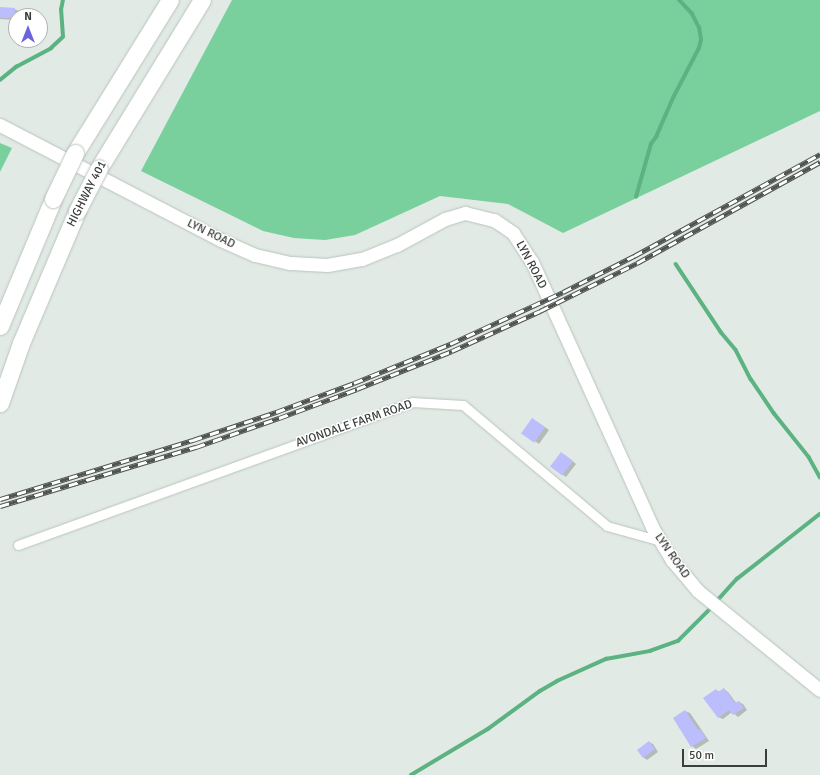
<!DOCTYPE html>
<html>
<head>
<meta charset="utf-8">
<style>
	body { margin:0 }
	#map { position:relative; width:820px; height:775px; overflow:hidden; background:#e1eae4; font-family:Signika,sans-serif }
	div>[style] { position:absolute }
	.forest>* { inset:0; background:#7ad09d }
	.shadow>* { inset:0; background:#0003 }
	.stream>* { height:3.5px; margin:-1.75px; padding:0 1.75px; transform-origin:1.75px; border-radius:1.75px; background:#5cb280 }
	.building>* { inset:0; background:#bbbdfd; transform-origin:0 0 }
	.roads { filter:drop-shadow(0 0 1px #bac3bd) drop-shadow(0 0 1px #bac3bd) }
	.street>* { height:9px; margin:-4.5px; padding:0 4.5px; transform-origin:4.5px; border-radius:4.5px; background:#fff }
	.secondary>* { height:13px; margin:-6.5px; padding:0 6.5px; transform-origin:6.5px; border-radius:6.5px; background:#fff }
	.highway>* { height:17px; margin:-8.5px; padding:0 8.5px; transform-origin:8.5px; border-radius:8.5px; background:#fff }
	.rail>* { height:4.5px; margin-top:-2.25px; transform-origin:0; background:repeating-linear-gradient(90deg,#fff 0 9px,#4f5451 0 18px); box-sizing:border-box; border-block:1px solid #4f5451 }
	.bridges { filter:drop-shadow(0 0 1px #bac3bd) drop-shadow(0 0 1px #bac3bd) }
	.highway-bridge>* { height:17px; margin:-8.5px; padding:0 8.5px; transform-origin:8.5px; border-radius:8.5px; background:#fff }
	span { translate:-50% -50%; white-space:nowrap; text-align:center; line-height:1.15; -webkit-text-stroke:3px #fff; paint-order:stroke }
	.street-label { font-size:12px; color:#3a3e3c }
	.north { position:absolute; left:8px; top:8px; width:40px; height:40px; box-sizing:border-box; background:#fff; border:1px solid #b0b2b1; border-radius:50%; rotate:0deg; font-size:11px; font-weight:700; line-height:16px; text-align:center; color:#3a3e3c }
	.north::after { content:''; display:block; margin:auto; width:14px; height:18px; background:#6c63dd; clip-path:polygon(50% 0,100% 100%,50% 72%,0 100%) }
	.scale { position:absolute; left:682px; top:749px; width:85px; height:18px; box-sizing:border-box; border:2px solid #3a3e3c; border-top:0; padding-left:5px; font-size:12px; line-height:14px; white-space:nowrap; color:#3a3e3c; -webkit-text-stroke:3px #fff; paint-order:stroke }
</style>
</head>
<body>
<div id="map">
	<div class="forest">
		<div style="clip-path:polygon(232px 0,820px 0,820px 111px,563px 233px,508px 204px,440px 196px,355px 235px,325px 240px,294px 238px,263px 231px,141px 171px)"></div>
		<div style="clip-path:polygon(0 143px,12px 148px,0 172px)"></div>
	</div>
	<div class="shadow">
		<div style="clip-path:polygon(0 8px,14px 9px,19px 11px,16px 20px,0 19px)"></div>
		<div style="clip-path:polygon(536px 421px,549px 430px,539px 444px,535px 441px)"></div>
		<div style="clip-path:polygon(565px 455px,576px 464px,566px 477px,551px 466px)"></div>
		<div style="clip-path:polygon(724px 689px,728px 692px,737px 704px,739px 702px,743px 704px,747px 710px,738px 717px,732px 712px,723px 719px,718px 717px,716px 690px,720px 692px)"></div>
		<div style="clip-path:polygon(685px 711px,690px 713px,709px 741px,696px 749px,692px 746px)"></div>
		<div style="clip-path:polygon(649px 742px,653px 744px,658px 752px,647px 760px,643px 757px)"></div>
	</div>
	<div class="stream">
		<div style="left:0;top:80px;width:21px;rotate:-39deg"></div>
		<div style="left:16px;top:67px;width:40px;rotate:-28deg"></div>
		<div style="left:51px;top:48px;width:16px;rotate:-43deg"></div>
		<div style="left:63px;top:37px;width:27px;rotate:-94deg"></div>
		<div style="left:61px;top:10px;width:10px;rotate:-79deg"></div>
		<div style="left:636px;top:197px;width:55px;rotate:-74.2deg"></div>
		<div style="left:651px;top:144px;width:9px;rotate:-54deg"></div>
		<div style="left:656px;top:137px;width:43px;rotate:-66.4deg"></div>
		<div style="left:673px;top:98px;width:56px;rotate:-62.5deg"></div>
		<div style="left:699px;top:48px;width:8px;rotate:-76deg"></div>
		<div style="left:701px;top:40px;width:12px;rotate:-99deg"></div>
		<div style="left:699px;top:28px;width:16px;rotate:-117deg"></div>
		<div style="left:692px;top:14px;width:19px;rotate:-133deg"></div>
		<div style="left:676px;top:264px;width:82px;rotate:56.5deg"></div>
		<div style="left:721px;top:332px;width:23px;rotate:50deg"></div>
		<div style="left:736px;top:350px;width:33px;rotate:63deg"></div>
		<div style="left:751px;top:379px;width:41px;rotate:55.9deg"></div>
		<div style="left:774px;top:413px;width:56px;rotate:51.5deg"></div>
		<div style="left:809px;top:457px;width:23px;rotate:61deg"></div>
		<div style="left:716px;top:602px;width:31px;rotate:-48deg"></div>
		<div style="left:737px;top:579px;width:105px;rotate:-38.1deg"></div>
		<div style="left:411px;top:775px;width:90px;rotate:-30.9deg"></div>
		<div style="left:488px;top:729px;width:64px;rotate:-36.2deg"></div>
		<div style="left:540px;top:691px;width:20px;rotate:-30deg"></div>
		<div style="left:557px;top:681px;width:54px;rotate:-24.2deg"></div>
		<div style="left:606px;top:659px;width:45px;rotate:-10.3deg"></div>
		<div style="left:650px;top:651px;width:30px;rotate:-20deg"></div>
		<div style="left:678px;top:641px;width:48px;rotate:-45deg"></div>
	</div>
	<div class="building">
		<div style="clip-path:polygon(0 7px,15px 8px,14px 18px,0 18px)"></div>
		<div style="left:532px;top:418px;width:16px;height:19px;rotate:35deg"></div>
		<div style="left:561px;top:452px;width:15px;height:18px;rotate:37deg"></div>
		<div style="clip-path:polygon(724px 688px,735px 703px,739px 701px,744px 708px,733px 715px,729px 710px,718px 718px,703px 698px,716px 689px,718px 692px)"></div>
		<div style="clip-path:polygon(685px 710px,698px 730px,700px 729px,706px 738px,691px 747px,673px 718px)"></div>
		<div style="left:649px;top:741px;width:10px;height:15px;rotate:53deg"></div>
	</div>
	<div class="roads">
		<div class="street">
			<div style="left:18px;top:545px;width:419px;rotate:-19.9deg"></div>
			<div style="left:412px;top:402px;width:51px;rotate:3.4deg"></div>
			<div style="left:463px;top:405px;width:188px;rotate:40deg"></div>
			<div style="left:607px;top:526px;width:56px;rotate:15.5deg"></div>
		</div>
		<div class="secondary">
			<div style="left:0;top:125px;width:249px;rotate:27.5deg"></div>
			<div style="left:221px;top:240px;width:37px;rotate:24deg"></div>
			<div style="left:255px;top:255px;width:37px;rotate:13deg"></div>
			<div style="left:291px;top:263px;width:36px;rotate:3deg"></div>
			<div style="left:327px;top:265px;width:36px;rotate:-10deg"></div>
			<div style="left:362px;top:259px;width:38px;rotate:-22deg"></div>
			<div style="left:397px;top:245px;width:55px;rotate:-28.4deg"></div>
			<div style="left:445px;top:219px;width:21px;rotate:-17deg"></div>
			<div style="left:465px;top:213px;width:30px;rotate:14deg"></div>
			<div style="left:494px;top:220px;width:23px;rotate:34deg"></div>
			<div style="left:513px;top:233px;width:35px;rotate:57deg"></div>
			<div style="left:532px;top:262px;width:291px;rotate:65.6deg"></div>
			<div style="left:652px;top:527px;width:39px;rotate:59deg"></div>
			<div style="left:672px;top:560px;width:40px;rotate:50deg"></div>
			<div style="left:698px;top:591px;width:157px;rotate:39.1deg"></div>
		</div>
		<div class="highway">
			<div style="left:75px;top:153px;width:180px;rotate:-58.2deg"></div>
			<div style="left:99px;top:168px;width:197px;rotate:-58.5deg"></div>
			<div style="left:0;top:326px;width:138px;rotate:-67.3deg"></div>
			<div style="left:0;top:403px;width:64px;rotate:-70.7deg"></div>
			<div style="left:21px;top:343px;width:143px;rotate:-67deg"></div>
		</div>
	</div>
	<div class="rail">
		<div style="left:0;top:499px;width:202px;rotate:-17deg"></div>
		<div style="left:193px;top:440px;width:88px;rotate:-18.6deg"></div>
		<div style="left:276px;top:412px;width:83px;rotate:-20.4deg"></div>
		<div style="left:354px;top:383px;width:104px;rotate:-22.1deg"></div>
		<div style="left:450px;top:344px;width:124px;rotate:-24.7deg"></div>
		<div style="left:563px;top:292px;width:80px;rotate:-26.9deg"></div>
		<div style="left:634px;top:256px;width:212px;rotate:-28.7deg"></div>
		<div style="left:0;top:506px;width:205px;rotate:-16.8deg"></div>
		<div style="left:196px;top:447px;width:88px;rotate:-19.3deg"></div>
		<div style="left:279px;top:418px;width:83px;rotate:-20.4deg"></div>
		<div style="left:357px;top:389px;width:102px;rotate:-21.8deg"></div>
		<div style="left:452px;top:351px;width:97px;rotate:-24.4deg"></div>
		<div style="left:540px;top:311px;width:108px;rotate:-26.3deg"></div>
		<div style="left:637px;top:263px;width:209px;rotate:-28.9deg"></div>
	</div>
	<div class="bridges">
		<div class="highway-bridge">
			<div style="left:53px;top:199px;width:51px;rotate:-64.4deg"></div>
			<div style="left:77px;top:211px;width:48px;rotate:-62.9deg"></div>
		</div>
	</div>
	<div class="street-label">
		<span style="left:87px;top:194px;rotate:-63deg">HIGHWAY 401</span>
		<span style="left:211px;top:234px;rotate:26deg">LYN ROAD</span>
		<span style="left:531px;top:265px;rotate:62deg">LYN ROAD</span>
		<span style="left:354px;top:424px;rotate:-19deg">AVONDALE FARM ROAD</span>
		<span style="left:672px;top:556px;rotate:55deg">LYN ROAD</span>
	</div>
	<div class="north">N</div>
	<div class="scale">50 m</div>
</div>
</body>
</html>
